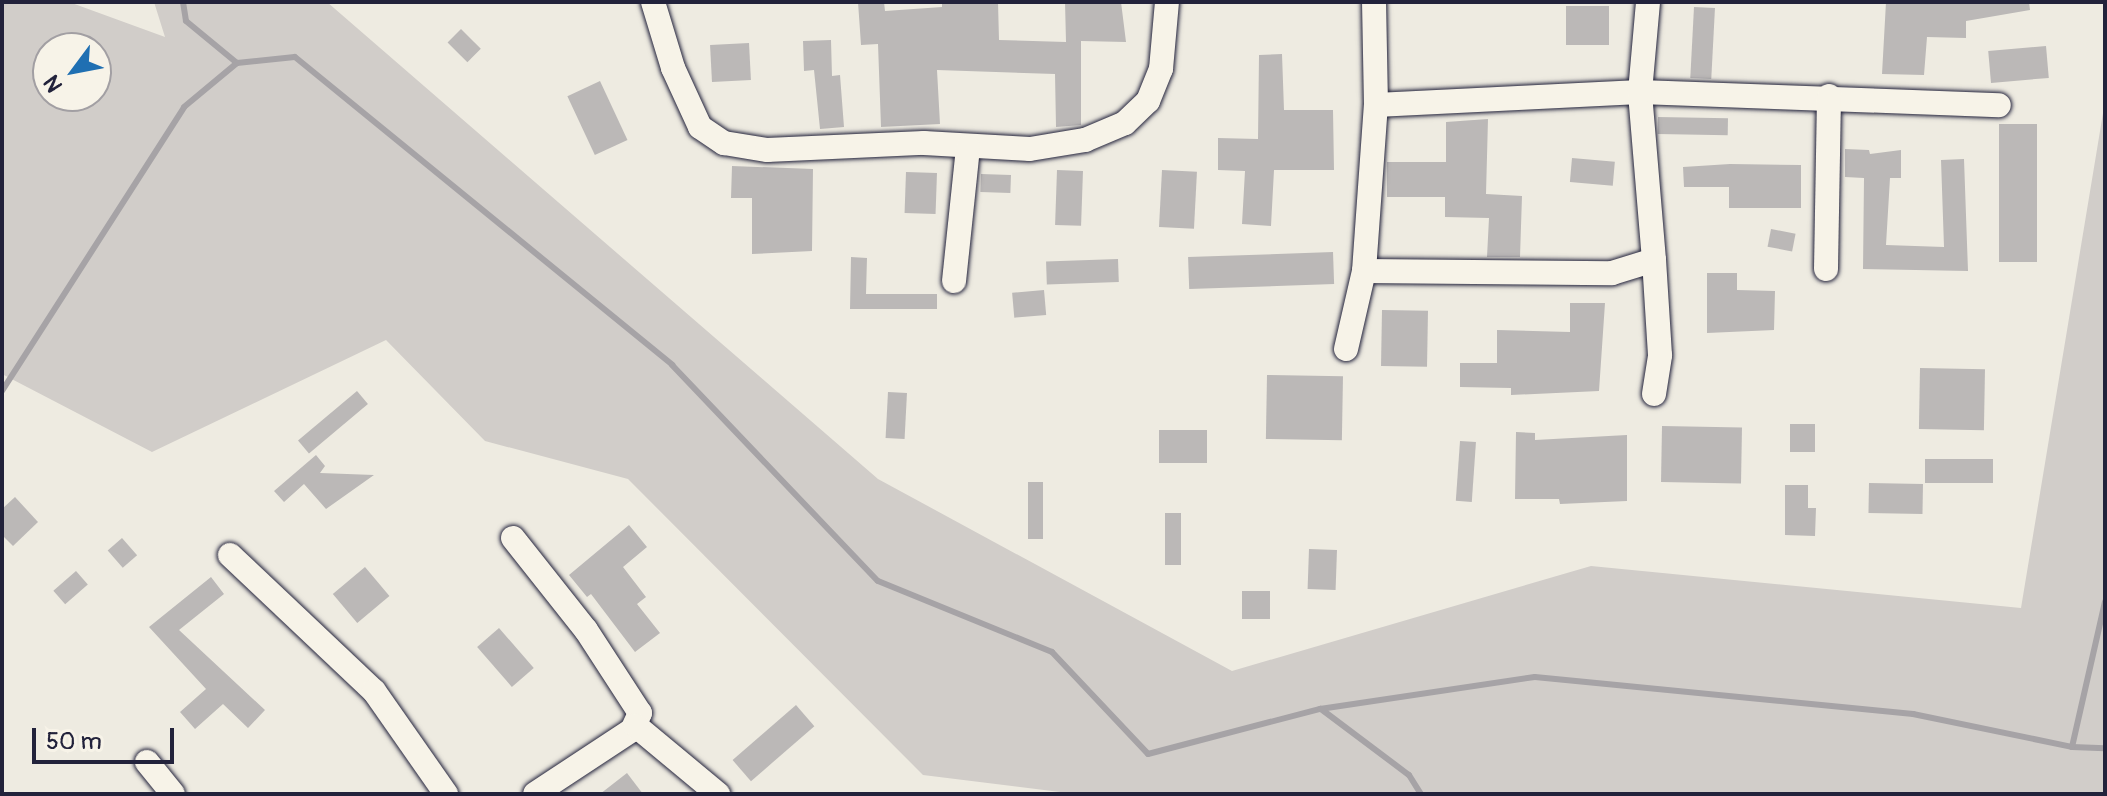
<!DOCTYPE html>
<html>
<head>
<meta charset="utf-8">
<style>
	body { margin:0 }
	#map { position:relative; width:2107px; height:796px; overflow:hidden; background:#eeebe1; font-family:Pangolin,sans-serif }
	div>[style] { position:absolute }
	.green>* { inset:0; background:#d1cdc9 }
	.stream>* { height:6px; margin:-3px; padding:0 3px; transform-origin:3px; border-radius:3px; background:#a6a3a6 }
	.building>* { inset:0; background:#bbb8b7; transform-origin:0 0 }
	.roads { filter:drop-shadow(0 0 2px #22223b) drop-shadow(0 0 2px #22223b) }
	.minor>* { height:24px; margin:-12px; padding:0 12px; transform-origin:12px; border-radius:12px; background:#f7f3e8 }
	span { translate:-50% -50%; white-space:nowrap; text-align:center; line-height:1.15; -webkit-text-stroke:6px #f7f3e8; paint-order:stroke }
	.frame { position:absolute; inset:0; border:4px solid #22223b; pointer-events:none }
	.north { position:absolute; left:32px; top:32px; width:80px; height:80px; box-sizing:border-box; background:#f7f3e8; border:2px solid #a29fa3; border-radius:50%; rotate:238deg; font-size:22px; font-weight:700; line-height:32px; text-align:center; color:#22223b }
	.north::after { content:''; display:block; margin:auto; width:28px; height:36px; background:#1f6fb2; clip-path:polygon(50% 0,100% 100%,50% 72%,0 100%) }
	.scale { position:absolute; left:32px; top:728px; width:142px; height:36px; box-sizing:border-box; border:4px solid #22223b; border-top:0; padding-left:10px; font-size:24px; line-height:28px; white-space:nowrap; color:#22223b; -webkit-text-stroke:6px #f7f3e8; paint-order:stroke }
</style>
</head>
<body>
<div id="map">
	<div class="green">
		<div style="clip-path:polygon(evenodd,2px 2px,69px 2px,165px 37px,154px 2px,327px 2px,878px 479px,1232px 671px,1591px 566px,2021px 608px,2105px 101px,2105px 794px,1076px 794px,923px 775px,628px 479px,485px 441px,386px 340px,152px 452px,2px 374px,2px 2px,48px 48px,96px 48px,96px 96px,48px 96px,48px 48px)"></div>
	</div>
	<div class="stream">
		<div style="left:183px;top:2px;width:19px;rotate:81deg"></div>
		<div style="left:186px;top:21px;width:66px;rotate:39.5deg"></div>
		<div style="left:237px;top:63px;width:58px;rotate:-5.9deg"></div>
		<div style="left:295px;top:57px;width:487px;rotate:39.2deg"></div>
		<div style="left:672px;top:365px;width:298px;rotate:46.4deg"></div>
		<div style="left:878px;top:581px;width:188px;rotate:22.2deg"></div>
		<div style="left:1052px;top:652px;width:140px;rotate:46.7deg"></div>
		<div style="left:1148px;top:754px;width:178px;rotate:-14.7deg"></div>
		<div style="left:1320px;top:709px;width:217px;rotate:-8.5deg"></div>
		<div style="left:1535px;top:677px;width:380px;rotate:5.6deg"></div>
		<div style="left:1913px;top:714px;width:162px;rotate:11.7deg"></div>
		<div style="left:2072px;top:747px;width:33px;rotate:2deg"></div>
		<div style="left:2px;top:391px;width:337px;rotate:-57.3deg"></div>
		<div style="left:184px;top:107px;width:69px;rotate:-39.7deg"></div>
		<div style="left:1321px;top:709px;width:110px;rotate:36.9deg"></div>
		<div style="left:1409px;top:775px;width:22px;rotate:58deg"></div>
		<div style="left:2072px;top:747px;width:149px;rotate:-77.2deg"></div>
	</div>
	<div class="building">
		<div style="clip-path:polygon(858px 2px,884px 2px,885px 11px,942px 7px,942px 2px,998px 2px,999px 40px,1066px 42px,1065px 2px,1121px 2px,1126px 42px,1081px 41px,1081px 125px,1056px 127px,1055px 74px,937px 70px,940px 124px,881px 127px,878px 44px,861px 45px)"></div>
		<div style="clip-path:polygon(1886px 2px,2029px 2px,2030px 10px,1966px 21px,1966px 38px,1927px 37px,1924px 75px,1882px 74px)"></div>
		<div style="left:1566px;top:6px;width:43px;height:39px"></div>
		<div style="left:1694px;top:7px;width:21px;height:71px;rotate:3deg"></div>
		<div style="left:461px;top:29px;width:28px;height:19px;rotate:45deg"></div>
		<div style="clip-path:polygon(831px 40px,832px 76px,840px 75px,844px 127px,820px 129px,814px 70px,804px 71px,803px 41px)"></div>
		<div style="left:749px;top:43px;width:37px;height:39px;rotate:87deg"></div>
		<div style="left:2046px;top:46px;width:32px;height:58px;rotate:85deg"></div>
		<div style="clip-path:polygon(1282px 54px,1284px 110px,1333px 110px,1334px 170px,1274px 170px,1271px 226px,1242px 224px,1245px 171px,1218px 170px,1218px 138px,1258px 139px,1259px 55px)"></div>
		<div style="left:600px;top:81px;width:65px;height:36px;rotate:65deg"></div>
		<div style="left:1658px;top:117px;width:70px;height:17px;rotate:1deg"></div>
		<div style="clip-path:polygon(1488px 119px,1486px 194px,1522px 196px,1520px 257px,1487px 257px,1489px 218px,1445px 217px,1445px 197px,1387px 197px,1387px 162px,1446px 162px,1446px 122px)"></div>
		<div style="left:1999px;top:124px;width:38px;height:138px"></div>
		<div style="clip-path:polygon(1845px 149px,1869px 150px,1870px 154px,1901px 150px,1901px 178px,1890px 178px,1886px 245px,1944px 247px,1941px 160px,1964px 159px,1968px 271px,1863px 269px,1864px 178px,1845px 177px)"></div>
		<div style="left:1572px;top:158px;width:43px;height:24px;rotate:5deg"></div>
		<div style="clip-path:polygon(1730px 164px,1801px 165px,1801px 208px,1729px 208px,1729px 187px,1684px 187px,1683px 167px)"></div>
		<div style="clip-path:polygon(732px 166px,813px 169px,812px 251px,752px 254px,752px 198px,731px 198px)"></div>
		<div style="left:1057px;top:170px;width:26px;height:55px;rotate:2deg"></div>
		<div style="left:1162px;top:170px;width:35px;height:57px;rotate:3deg"></div>
		<div style="left:906px;top:172px;width:31px;height:41px;rotate:2deg"></div>
		<div style="left:981px;top:174px;width:30px;height:18px;rotate:2deg"></div>
		<div style="left:1771px;top:229px;width:25px;height:18px;rotate:11deg"></div>
		<div style="left:1333px;top:252px;width:32px;height:145px;rotate:88deg"></div>
		<div style="clip-path:polygon(851px 257px,867px 258px,866px 294px,937px 294px,937px 309px,850px 309px)"></div>
		<div style="left:1118px;top:259px;width:23px;height:72px;rotate:88deg"></div>
		<div style="clip-path:polygon(1707px 273px,1737px 273px,1737px 290px,1775px 291px,1774px 330px,1707px 333px)"></div>
		<div style="left:1044px;top:290px;width:25px;height:32px;rotate:85deg"></div>
		<div style="clip-path:polygon(1570px 303px,1605px 303px,1599px 391px,1511px 395px,1511px 388px,1460px 387px,1460px 363px,1497px 363px,1497px 330px,1570px 332px)"></div>
		<div style="left:1382px;top:310px;width:46px;height:56px;rotate:1deg"></div>
		<div style="left:1920px;top:368px;width:65px;height:61px;rotate:1deg"></div>
		<div style="left:1267px;top:375px;width:76px;height:64px;rotate:1deg"></div>
		<div style="left:357px;top:391px;width:17px;height:77px;rotate:50deg"></div>
		<div style="left:888px;top:392px;width:19px;height:46px;rotate:3deg"></div>
		<div style="left:1790px;top:424px;width:25px;height:28px"></div>
		<div style="left:1662px;top:426px;width:80px;height:56px;rotate:1deg"></div>
		<div style="left:1159px;top:430px;width:48px;height:33px"></div>
		<div style="clip-path:polygon(1516px 432px,1535px 433px,1535px 440px,1627px 435px,1627px 501px,1560px 504px,1559px 499px,1515px 499px)"></div>
		<div style="left:1460px;top:441px;width:16px;height:60px;rotate:4deg"></div>
		<div style="clip-path:polygon(316px 455px,325px 466px,320px 473px,374px 475px,326px 509px,304px 484px,284px 502px,274px 491px)"></div>
		<div style="left:1925px;top:459px;width:68px;height:24px"></div>
		<div style="left:1028px;top:482px;width:15px;height:57px"></div>
		<div style="left:1869px;top:483px;width:54px;height:30px;rotate:1deg"></div>
		<div style="clip-path:polygon(1785px 485px,1808px 485px,1808px 508px,1816px 508px,1815px 536px,1785px 535px)"></div>
		<div style="clip-path:polygon(15px 497px,38px 522px,13px 546px,2px 535px,2px 509px)"></div>
		<div style="left:1165px;top:513px;width:16px;height:52px"></div>
		<div style="clip-path:polygon(629px 525px,647px 547px,623px 567px,646px 597px,637px 604px,660px 633px,635px 652px,591px 594px,587px 597px,569px 575px)"></div>
		<div style="left:122px;top:538px;width:23px;height:19px;rotate:49deg"></div>
		<div style="left:1309px;top:549px;width:28px;height:40px;rotate:2deg"></div>
		<div style="left:365px;top:567px;width:38px;height:42px;rotate:50deg"></div>
		<div style="left:76px;top:571px;width:18px;height:30px;rotate:49deg"></div>
		<div style="clip-path:polygon(211px 577px,224px 594px,179px 630px,265px 710px,248px 728px,223px 704px,195px 729px,180px 712px,206px 689px,149px 627px)"></div>
		<div style="left:1242px;top:591px;width:28px;height:28px"></div>
		<div style="left:499px;top:628px;width:53px;height:29px;rotate:49deg"></div>
		<div style="left:796px;top:705px;width:28px;height:84px;rotate:49deg"></div>
		<div style="clip-path:polygon(627px 773px,643px 794px,600px 794px)"></div>
	</div>
	<div class="roads">
		<div class="minor">
			<div style="left:653px;top:2px;width:69px;rotate:73.1deg"></div>
			<div style="left:673px;top:68px;width:65px;rotate:65.4deg"></div>
			<div style="left:700px;top:127px;width:29px;rotate:34deg"></div>
			<div style="left:724px;top:143px;width:44px;rotate:9.2deg"></div>
			<div style="left:767px;top:150px;width:157px;rotate:-2.6deg"></div>
			<div style="left:924px;top:143px;width:106px;rotate:3.2deg"></div>
			<div style="left:1030px;top:149px;width:56px;rotate:-9.3deg"></div>
			<div style="left:1085px;top:140px;width:43px;rotate:-23deg"></div>
			<div style="left:1125px;top:123px;width:32px;rotate:-44deg"></div>
			<div style="left:1148px;top:101px;width:35px;rotate:-68deg"></div>
			<div style="left:1161px;top:69px;width:67px;rotate:-84.9deg"></div>
			<div style="left:1376px;top:105px;width:264px;rotate:-2.8deg"></div>
			<div style="left:1640px;top:92px;width:359px;rotate:2.1deg"></div>
			<div style="left:1826px;top:269px;width:173px;rotate:-89deg"></div>
			<div style="left:1364px;top:271px;width:248px;rotate:0.5deg"></div>
			<div style="left:1612px;top:273px;width:44px;rotate:-17.2deg"></div>
			<div style="left:1654px;top:260px;width:169px;rotate:-94.8deg"></div>
			<div style="left:1640px;top:92px;width:90px;rotate:-84.9deg"></div>
			<div style="left:954px;top:281px;width:134px;rotate:-84deg"></div>
			<div style="left:1346px;top:349px;width:80px;rotate:-77deg"></div>
			<div style="left:1364px;top:271px;width:166px;rotate:-85.9deg"></div>
			<div style="left:1376px;top:105px;width:103px;rotate:-91.1deg"></div>
			<div style="left:1654px;top:394px;width:39px;rotate:-81deg"></div>
			<div style="left:1660px;top:355px;width:95px;rotate:-93.6deg"></div>
			<div style="left:513px;top:538px;width:117px;rotate:51.6deg"></div>
			<div style="left:586px;top:630px;width:99px;rotate:57deg"></div>
			<div style="left:640px;top:713px;width:19px;rotate:115deg"></div>
			<div style="left:632px;top:730px;width:116px;rotate:146.6deg"></div>
			<div style="left:230px;top:555px;width:198px;rotate:43.4deg"></div>
			<div style="left:374px;top:691px;width:126px;rotate:55deg"></div>
			<div style="left:636px;top:726px;width:107px;rotate:39.7deg"></div>
			<div style="left:147px;top:762px;width:41px;rotate:50.9deg"></div>
		</div>
	</div>
	<div class="frame"></div>
	<div class="north">N</div>
	<div class="scale">50 m</div>
</div>
</body>
</html>
